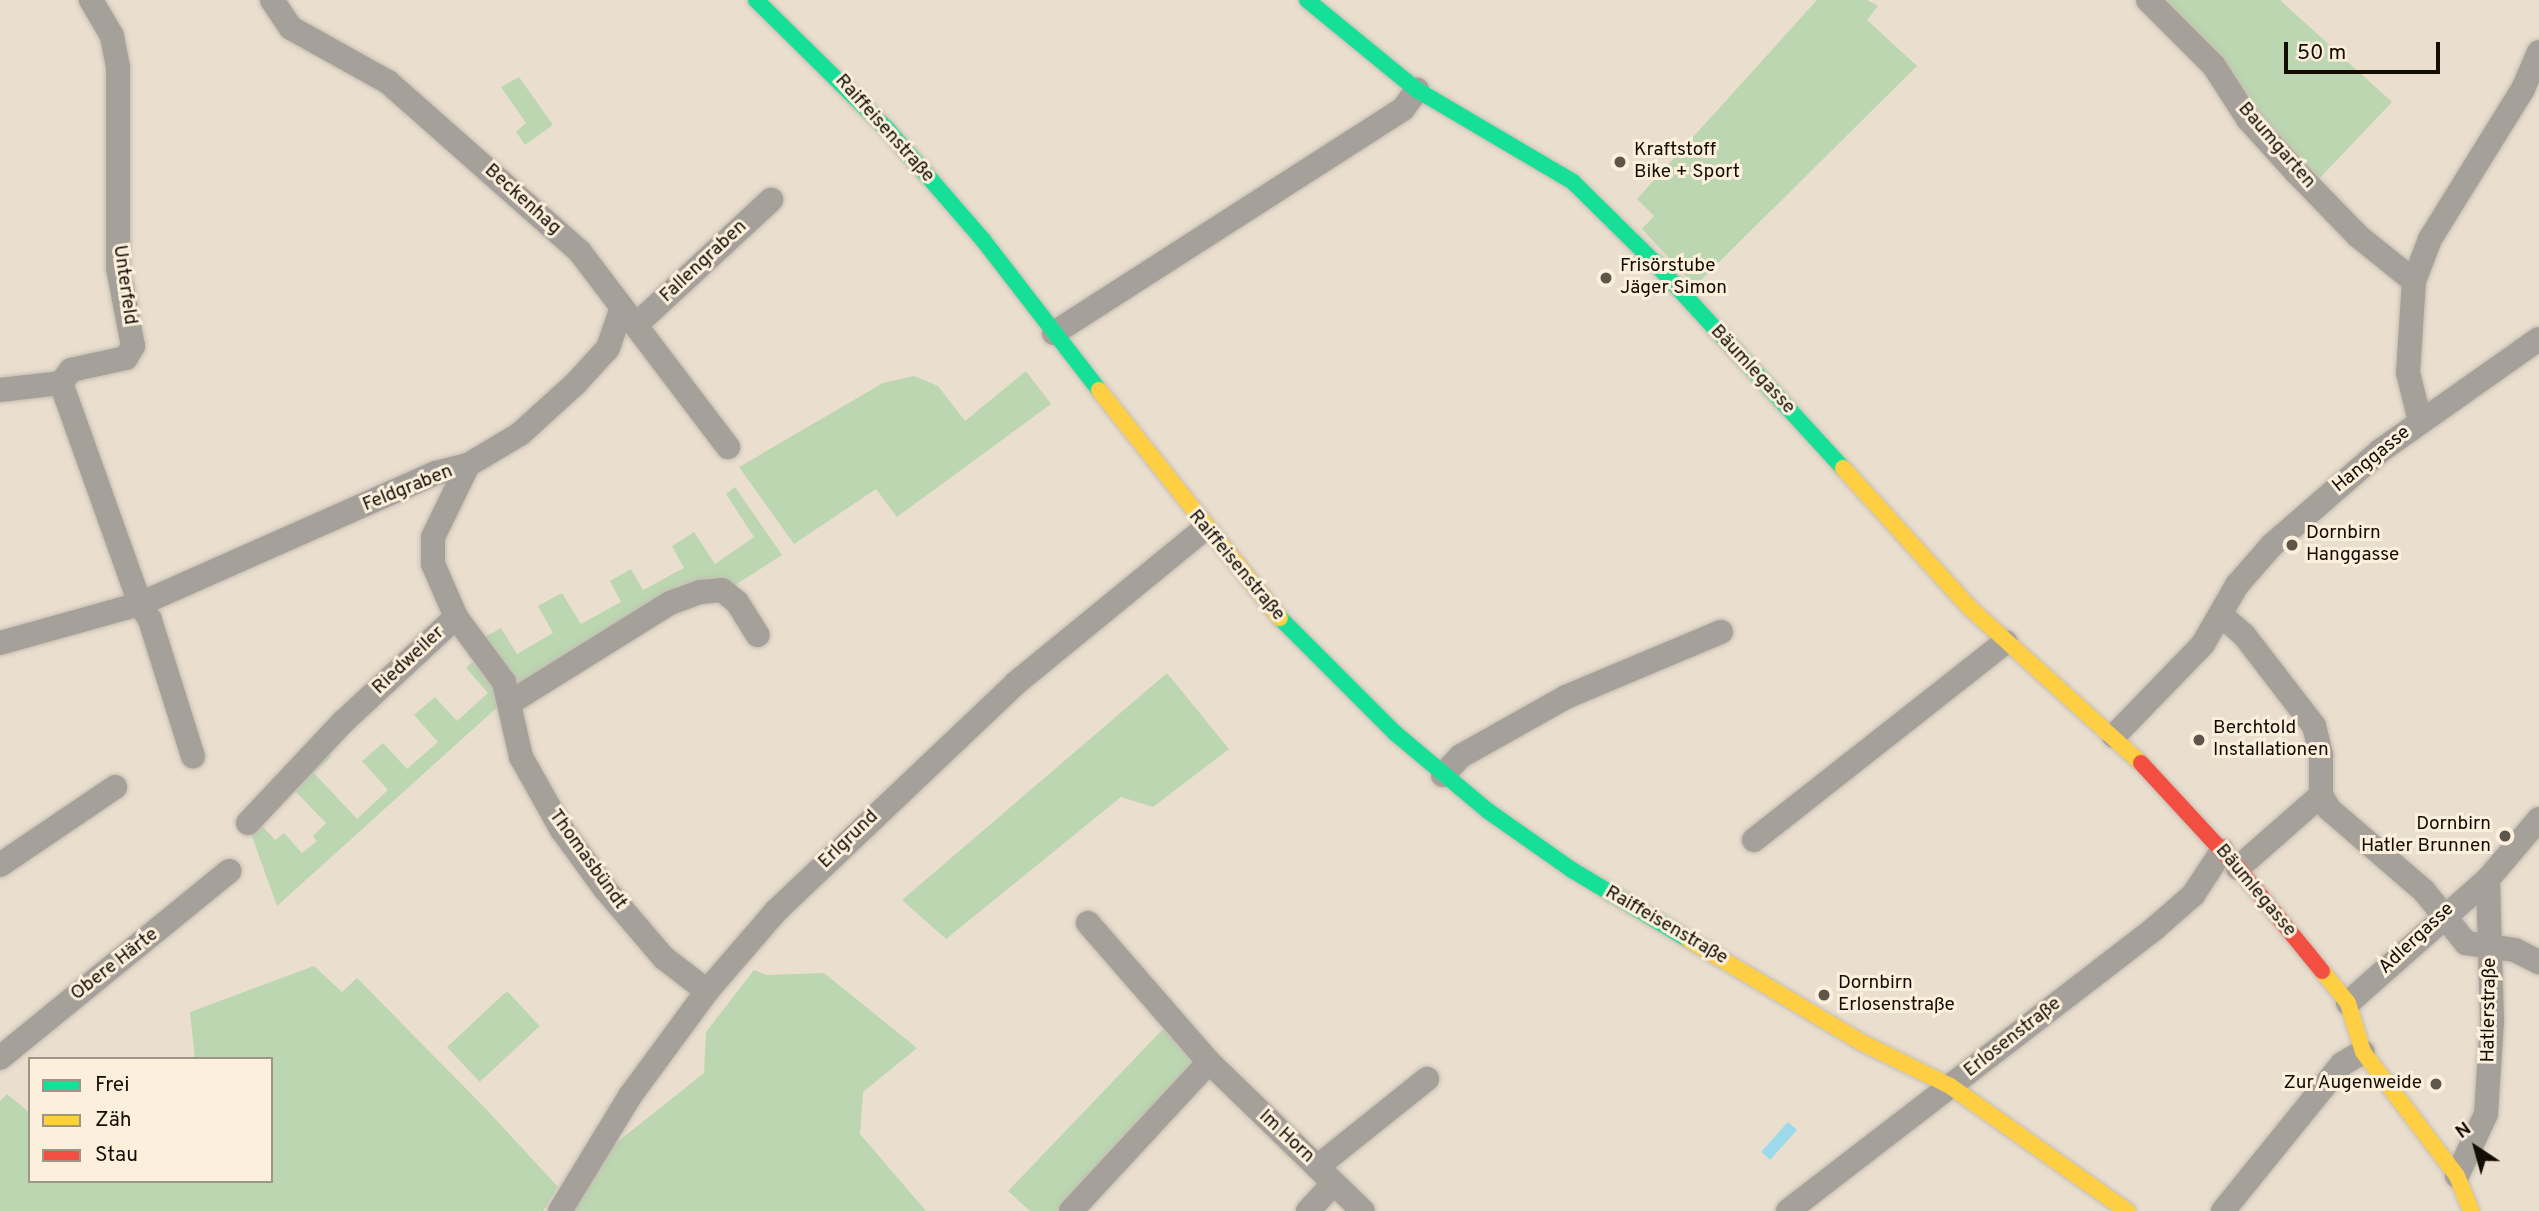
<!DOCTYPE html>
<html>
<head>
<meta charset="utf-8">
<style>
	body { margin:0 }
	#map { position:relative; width:2539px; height:1211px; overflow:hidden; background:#eadfcf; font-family:Overpass,sans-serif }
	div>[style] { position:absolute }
	.green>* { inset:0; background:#bbd6b0; transform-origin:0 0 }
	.water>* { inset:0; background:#9cd9eb; transform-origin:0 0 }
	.roads { filter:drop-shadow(0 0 2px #c5bdb1) drop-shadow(0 0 2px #c5bdb1) }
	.street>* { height:24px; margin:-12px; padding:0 12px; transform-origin:12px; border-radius:12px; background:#a5a09a }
	.fast>* { height:16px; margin:-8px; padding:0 8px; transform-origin:8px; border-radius:8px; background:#16e098 }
	.slow>* { height:16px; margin:-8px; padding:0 8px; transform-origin:8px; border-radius:8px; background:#ffcf43 }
	.jam>* { height:16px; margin:-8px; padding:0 8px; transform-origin:8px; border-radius:8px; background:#f24e42 }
	.dots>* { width:19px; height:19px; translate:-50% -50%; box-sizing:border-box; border:4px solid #fcf0dd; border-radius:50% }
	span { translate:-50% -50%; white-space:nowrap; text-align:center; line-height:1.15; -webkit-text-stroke:6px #fcf0dd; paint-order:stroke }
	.street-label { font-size:19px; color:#130d04 }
	.poi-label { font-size:19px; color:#130d04 }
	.left { translate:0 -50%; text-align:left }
	.right { translate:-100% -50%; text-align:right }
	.legend { position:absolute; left:28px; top:1057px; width:245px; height:126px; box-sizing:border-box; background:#fcf0dd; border:2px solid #9f9586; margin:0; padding:9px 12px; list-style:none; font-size:21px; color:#130d04 }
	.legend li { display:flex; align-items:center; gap:14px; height:35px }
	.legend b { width:35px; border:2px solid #9f9586 }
	.north { position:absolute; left:2441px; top:1113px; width:70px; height:70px; -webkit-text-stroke:5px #fcf0dd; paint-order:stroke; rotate:324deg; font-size:19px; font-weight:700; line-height:28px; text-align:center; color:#130d04 }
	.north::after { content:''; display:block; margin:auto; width:24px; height:32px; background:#130d04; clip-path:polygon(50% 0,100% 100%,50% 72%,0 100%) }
	.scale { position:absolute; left:2284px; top:42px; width:156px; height:32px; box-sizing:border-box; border:4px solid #130d04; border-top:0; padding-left:9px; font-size:21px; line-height:24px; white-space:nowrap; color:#130d04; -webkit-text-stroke:5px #fcf0dd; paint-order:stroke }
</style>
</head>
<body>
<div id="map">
	<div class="green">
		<div style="clip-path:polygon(1817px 0,1867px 0,1878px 6px,1867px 20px,1917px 66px,1695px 286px,1642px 229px,1654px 216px,1637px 199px)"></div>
		<div style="clip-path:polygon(2163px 0,2280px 0,2392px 102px,2317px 181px)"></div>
		<div style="clip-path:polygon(519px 77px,553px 125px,525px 145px,516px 132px,526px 123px,501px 87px)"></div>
		<div style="clip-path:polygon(1026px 371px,1051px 404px,897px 517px,876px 489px,794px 544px,739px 467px,883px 383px,914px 376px,938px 386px,965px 421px)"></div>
		<div style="clip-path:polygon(735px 487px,782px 555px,732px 587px,519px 689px,483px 638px,501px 628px,517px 654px,553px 633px,538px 606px,562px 593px,581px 624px,621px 602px,610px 581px,631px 569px,643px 590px,684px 568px,672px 546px,694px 532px,715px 564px,754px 537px,726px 494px)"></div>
		<div style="clip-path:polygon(477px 658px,502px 703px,277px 906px,249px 828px,257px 820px,275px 840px,284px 833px,302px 853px,317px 841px,313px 836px,326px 823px,292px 788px,325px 748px,332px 756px,314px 773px,357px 819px,388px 790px,362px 761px,383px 743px,407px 769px,438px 742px,414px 715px,435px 697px,457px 721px,488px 693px,466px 668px)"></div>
		<div style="clip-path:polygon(1167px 673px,1229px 749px,1153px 807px,1121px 797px,946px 939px,902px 900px)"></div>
		<div style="clip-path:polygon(314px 966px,342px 992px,357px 978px,487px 1110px,558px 1187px,543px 1211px,0 1211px,0 1101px,7px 1094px,30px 1113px,30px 1181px,271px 1181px,271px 1059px,195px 1059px,190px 1012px)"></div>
		<div style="clip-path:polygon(754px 970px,767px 975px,824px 973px,917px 1048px,863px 1092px,860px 1134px,926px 1211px,573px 1211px,611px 1147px,704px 1073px,706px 1032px)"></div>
		<div style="left:507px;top:991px;width:48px;height:82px;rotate:47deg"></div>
		<div style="clip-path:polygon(1163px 1029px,1196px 1064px,1057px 1211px,1030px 1211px,1008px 1191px)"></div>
	</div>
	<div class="water">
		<div style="left:1788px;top:1122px;width:12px;height:40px;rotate:42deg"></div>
	</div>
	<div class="roads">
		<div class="street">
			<div style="left:272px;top:0;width:34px;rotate:56deg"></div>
			<div style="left:291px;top:28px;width:111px;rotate:29.1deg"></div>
			<div style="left:388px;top:82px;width:256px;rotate:41.5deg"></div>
			<div style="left:580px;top:252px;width:245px;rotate:52.8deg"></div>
			<div style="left:2148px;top:0;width:93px;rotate:45deg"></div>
			<div style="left:2214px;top:66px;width:63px;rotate:57.3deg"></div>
			<div style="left:2248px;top:119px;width:72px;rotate:47.8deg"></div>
			<div style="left:2296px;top:172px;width:89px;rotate:45.9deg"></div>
			<div style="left:2358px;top:236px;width:72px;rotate:38.8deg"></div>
			<div style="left:637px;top:324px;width:183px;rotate:-42.8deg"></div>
			<div style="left:1054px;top:333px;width:415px;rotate:-32.7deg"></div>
			<div style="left:1403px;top:109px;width:24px;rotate:-54deg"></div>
			<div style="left:61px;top:383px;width:235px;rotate:70.3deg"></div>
			<div style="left:140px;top:604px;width:19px;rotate:58deg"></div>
			<div style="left:150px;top:620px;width:143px;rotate:72.5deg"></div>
			<div style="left:0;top:390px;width:61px;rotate:-6.5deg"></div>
			<div style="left:61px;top:383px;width:16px;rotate:-52deg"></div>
			<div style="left:71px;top:370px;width:56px;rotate:-12.3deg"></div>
			<div style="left:126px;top:358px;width:14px;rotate:-60deg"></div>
			<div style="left:133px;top:346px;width:79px;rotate:-100.9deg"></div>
			<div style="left:118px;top:268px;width:201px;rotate:-90deg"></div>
			<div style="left:118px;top:67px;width:32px;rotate:-101deg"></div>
			<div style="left:112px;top:36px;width:42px;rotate:-120.3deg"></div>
			<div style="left:2420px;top:421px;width:49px;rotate:-104deg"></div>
			<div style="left:2408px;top:373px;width:92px;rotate:-86.3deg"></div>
			<div style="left:2414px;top:281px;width:45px;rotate:-69.1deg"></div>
			<div style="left:2430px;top:239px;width:176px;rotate:-58.2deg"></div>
			<div style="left:2523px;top:89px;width:40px;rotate:-66.6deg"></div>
			<div style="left:468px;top:465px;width:80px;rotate:115.9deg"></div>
			<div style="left:433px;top:537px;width:27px;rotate:90deg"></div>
			<div style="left:433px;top:564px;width:58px;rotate:66.5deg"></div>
			<div style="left:456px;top:617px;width:81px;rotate:53.6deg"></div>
			<div style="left:504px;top:682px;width:77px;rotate:77.2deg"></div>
			<div style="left:521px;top:757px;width:84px;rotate:60.7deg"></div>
			<div style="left:562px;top:830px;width:73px;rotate:53.9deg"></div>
			<div style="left:605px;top:889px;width:91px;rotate:49.5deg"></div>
			<div style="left:664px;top:958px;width:54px;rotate:37.5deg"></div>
			<div style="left:2222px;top:616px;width:29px;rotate:41deg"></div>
			<div style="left:2244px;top:635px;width:115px;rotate:52.4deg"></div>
			<div style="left:2314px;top:726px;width:30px;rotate:76deg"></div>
			<div style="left:2321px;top:755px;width:40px;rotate:90deg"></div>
			<div style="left:2321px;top:795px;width:16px;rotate:60deg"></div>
			<div style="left:2329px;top:809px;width:125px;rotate:40.8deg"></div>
			<div style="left:2424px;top:891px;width:67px;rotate:51.1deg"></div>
			<div style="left:2466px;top:943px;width:49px;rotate:8.1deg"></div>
			<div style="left:2515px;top:950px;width:27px;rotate:27deg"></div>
			<div style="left:0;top:643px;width:145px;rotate:-15.6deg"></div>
			<div style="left:140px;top:604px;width:324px;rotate:-23.9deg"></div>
			<div style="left:436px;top:473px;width:33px;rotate:-14deg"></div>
			<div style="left:468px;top:465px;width:61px;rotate:-30.8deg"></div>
			<div style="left:520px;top:434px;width:76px;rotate:-42.3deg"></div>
			<div style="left:576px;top:383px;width:47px;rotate:-47.6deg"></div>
			<div style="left:608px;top:348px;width:43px;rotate:-71.1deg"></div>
			<div style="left:511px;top:702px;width:187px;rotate:-31.9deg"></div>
			<div style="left:670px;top:603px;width:32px;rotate:-20deg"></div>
			<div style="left:700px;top:592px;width:22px;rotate:-5deg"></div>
			<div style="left:722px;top:590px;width:19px;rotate:39deg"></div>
			<div style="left:737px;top:602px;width:39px;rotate:58deg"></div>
			<div style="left:2114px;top:736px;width:128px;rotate:-45.9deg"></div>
			<div style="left:2203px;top:644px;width:68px;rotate:-60deg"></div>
			<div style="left:2237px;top:585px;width:53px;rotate:-48.8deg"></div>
			<div style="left:2272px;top:545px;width:143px;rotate:-41deg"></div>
			<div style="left:2380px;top:451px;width:194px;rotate:-35.2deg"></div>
			<div style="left:1443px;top:775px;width:26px;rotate:-47deg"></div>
			<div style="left:1461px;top:756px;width:120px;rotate:-29.3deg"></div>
			<div style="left:1566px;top:697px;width:168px;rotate:-22.8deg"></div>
			<div style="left:248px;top:823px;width:139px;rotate:-46.8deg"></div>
			<div style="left:343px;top:722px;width:154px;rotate:-42.9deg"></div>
			<div style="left:1754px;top:840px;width:320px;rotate:-38.2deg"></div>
			<div style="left:0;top:865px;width:139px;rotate:-34.1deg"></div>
			<div style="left:2238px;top:868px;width:111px;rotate:-41.3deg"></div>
			<div style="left:1088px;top:923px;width:184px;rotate:49deg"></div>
			<div style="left:1209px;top:1062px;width:214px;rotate:44.1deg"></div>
			<div style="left:2348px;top:1003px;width:187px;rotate:-41.5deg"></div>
			<div style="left:2488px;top:879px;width:79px;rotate:-49.6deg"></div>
			<div style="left:0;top:1058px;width:296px;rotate:-39.2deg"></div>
			<div style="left:1317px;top:1167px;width:141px;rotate:-38.7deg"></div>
			<div style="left:2457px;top:1176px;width:68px;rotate:-64.9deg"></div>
			<div style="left:2486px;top:1114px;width:92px;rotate:-86.3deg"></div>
			<div style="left:2492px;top:1022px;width:143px;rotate:-91.6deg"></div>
			<div style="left:560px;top:1211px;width:135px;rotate:-58.7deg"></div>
			<div style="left:630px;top:1096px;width:130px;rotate:-53.7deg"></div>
			<div style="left:707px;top:991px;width:106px;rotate:-49.2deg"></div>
			<div style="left:776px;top:911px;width:331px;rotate:-43.5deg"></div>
			<div style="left:1016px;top:683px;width:243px;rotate:-39.3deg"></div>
			<div style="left:1071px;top:1211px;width:203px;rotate:-47.2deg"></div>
			<div style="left:1308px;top:1211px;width:38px;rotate:-47deg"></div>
			<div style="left:1788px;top:1211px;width:462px;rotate:-37.6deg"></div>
			<div style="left:2154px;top:929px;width:52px;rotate:-41.1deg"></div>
			<div style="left:2193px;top:895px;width:53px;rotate:-56.6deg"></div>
			<div style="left:2223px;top:1211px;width:189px;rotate:-51deg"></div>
			<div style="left:2342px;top:1064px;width:24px;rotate:-30deg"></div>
		</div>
		<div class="fast">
			<div style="left:756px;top:0;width:184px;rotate:44.6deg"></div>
			<div style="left:887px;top:129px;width:147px;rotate:49.1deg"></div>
			<div style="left:983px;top:240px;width:190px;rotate:52.3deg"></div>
			<div style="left:1307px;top:0;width:142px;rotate:39.3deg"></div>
			<div style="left:1417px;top:90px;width:181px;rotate:30.5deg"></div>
			<div style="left:1573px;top:182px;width:115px;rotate:44.6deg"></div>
			<div style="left:1655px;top:263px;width:278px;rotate:47.5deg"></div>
			<div style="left:1280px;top:618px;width:163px;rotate:45deg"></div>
			<div style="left:1395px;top:733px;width:121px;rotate:40deg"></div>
			<div style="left:1488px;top:811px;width:103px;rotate:35.1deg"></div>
			<div style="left:1572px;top:870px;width:136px;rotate:30.9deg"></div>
		</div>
		<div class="slow">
			<div style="left:1099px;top:390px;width:291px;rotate:51.6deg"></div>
			<div style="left:1843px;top:468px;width:190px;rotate:47.8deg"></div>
			<div style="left:1971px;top:609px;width:229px;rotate:42.2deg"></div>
			<div style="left:1689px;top:940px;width:200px;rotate:30.7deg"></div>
			<div style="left:1861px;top:1042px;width:99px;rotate:26.3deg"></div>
			<div style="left:1950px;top:1086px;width:217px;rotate:35.2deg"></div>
			<div style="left:2322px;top:971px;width:41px;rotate:50.9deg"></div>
			<div style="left:2348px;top:1003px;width:51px;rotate:73deg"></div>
			<div style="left:2363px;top:1052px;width:156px;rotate:52.8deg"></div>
			<div style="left:2457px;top:1176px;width:38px;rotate:68deg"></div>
		</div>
		<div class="jam">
			<div style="left:2141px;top:763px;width:143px;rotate:47.3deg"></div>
			<div style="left:2238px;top:868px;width:133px;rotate:50.8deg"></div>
		</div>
	</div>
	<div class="dots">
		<div style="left:1620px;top:162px;background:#5e564b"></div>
		<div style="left:1606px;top:278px;background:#5e564b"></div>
		<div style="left:2292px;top:545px;background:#5e564b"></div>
		<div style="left:2199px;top:740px;background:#5e564b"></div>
		<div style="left:2505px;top:836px;background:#5e564b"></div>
		<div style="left:1824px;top:995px;background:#5e564b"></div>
		<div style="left:2436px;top:1084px;background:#5e564b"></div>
	</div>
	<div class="street-label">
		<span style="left:884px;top:129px;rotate:48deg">Raiffeisenstraße</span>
		<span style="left:2276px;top:146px;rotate:49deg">Baumgarten</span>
		<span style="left:522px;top:200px;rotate:42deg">Beckenhag</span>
		<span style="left:704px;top:262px;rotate:-43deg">Fallengraben</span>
		<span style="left:124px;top:285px;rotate:82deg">Unterfeld</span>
		<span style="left:1752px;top:370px;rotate:47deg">Bäumlegasse</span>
		<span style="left:2372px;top:460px;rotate:-39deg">Hanggasse</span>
		<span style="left:408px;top:489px;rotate:-22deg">Feldgraben</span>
		<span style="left:1236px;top:566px;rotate:50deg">Raiffeisenstraße</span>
		<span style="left:409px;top:661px;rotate:-43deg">Riedweiler</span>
		<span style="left:849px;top:840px;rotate:-44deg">Erlgrund</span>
		<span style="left:587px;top:860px;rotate:54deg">Thomasbündt</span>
		<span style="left:2255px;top:891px;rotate:50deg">Bäumlegasse</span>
		<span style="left:1666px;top:926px;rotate:30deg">Raiffeisenstraße</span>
		<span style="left:2417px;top:939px;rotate:-43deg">Adlergasse</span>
		<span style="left:115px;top:965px;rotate:-38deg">Obere Härte</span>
		<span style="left:2490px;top:1010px;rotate:-89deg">Hatlerstraße</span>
		<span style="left:2013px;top:1038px;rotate:-38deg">Erlosenstraße</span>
		<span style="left:1286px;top:1137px;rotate:43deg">Im Horn</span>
	</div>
	<div class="poi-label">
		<span class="left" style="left:1634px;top:162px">Kraftstoff<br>Bike + Sport</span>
		<span class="left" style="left:1620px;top:278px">Frisörstube<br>Jäger Simon</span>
		<span class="left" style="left:2306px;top:545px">Dornbirn<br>Hanggasse</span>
		<span class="left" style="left:2213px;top:740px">Berchtold<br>Installationen</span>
		<span class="right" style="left:2491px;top:836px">Dornbirn<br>Hatler Brunnen</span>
		<span class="left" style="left:1838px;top:995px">Dornbirn<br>Erlosenstraße</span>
		<span class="right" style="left:2422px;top:1084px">Zur Augenweide</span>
	</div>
	<ul class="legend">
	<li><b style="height:9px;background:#16e098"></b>Frei</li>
	<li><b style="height:9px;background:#ffcf43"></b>Zäh</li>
	<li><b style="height:9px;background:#f24e42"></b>Stau</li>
	</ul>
	<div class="north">N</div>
	<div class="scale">50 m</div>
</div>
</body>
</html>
